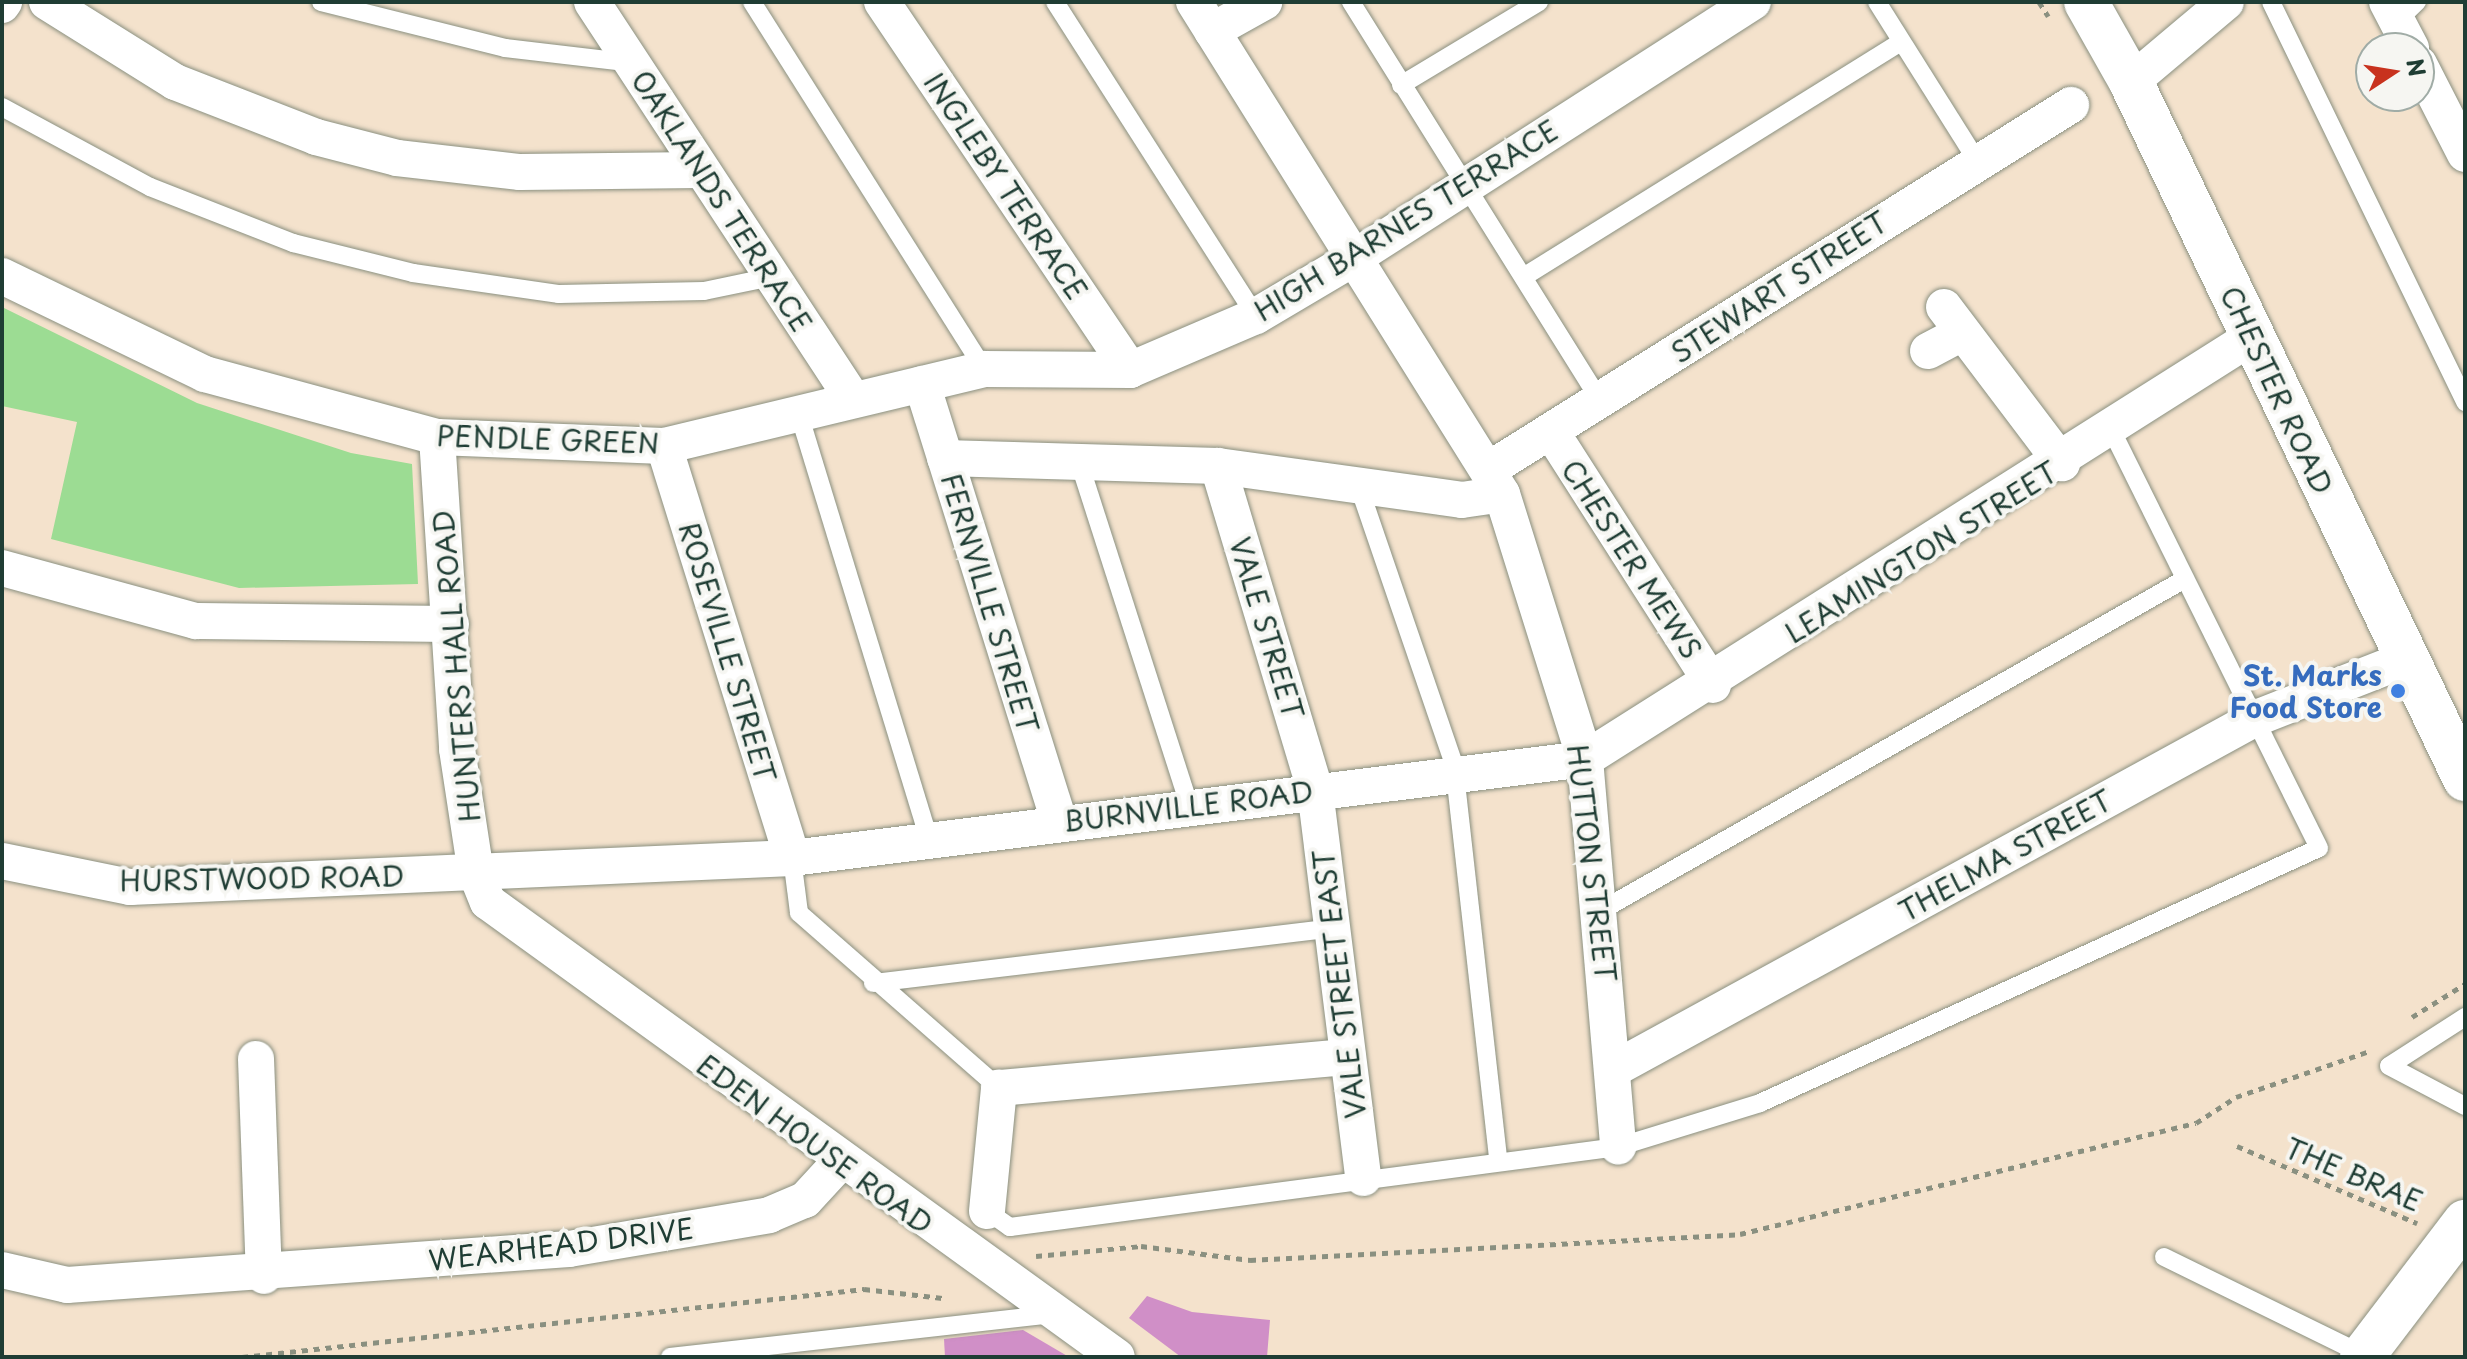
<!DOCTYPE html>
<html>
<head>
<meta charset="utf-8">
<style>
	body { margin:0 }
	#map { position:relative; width:2467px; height:1359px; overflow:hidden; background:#f4e2cc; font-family:"Playpen Sans",sans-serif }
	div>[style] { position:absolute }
	.green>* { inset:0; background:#9cdc93 }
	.building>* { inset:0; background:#d08fc7 }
	.path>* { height:5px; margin-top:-2.5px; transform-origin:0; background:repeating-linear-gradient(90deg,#8a9080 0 6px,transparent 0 12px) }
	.roads { filter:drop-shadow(0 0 2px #8a9080) drop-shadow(0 0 2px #8a9080) }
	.lane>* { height:18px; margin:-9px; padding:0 9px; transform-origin:9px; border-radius:9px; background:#fff }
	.street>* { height:36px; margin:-18px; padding:0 18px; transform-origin:18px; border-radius:18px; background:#fff }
	.primary>* { height:44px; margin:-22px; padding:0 22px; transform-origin:22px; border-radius:22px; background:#fff }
	.dots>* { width:22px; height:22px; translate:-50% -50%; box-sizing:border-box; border:4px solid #f6f6f2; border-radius:50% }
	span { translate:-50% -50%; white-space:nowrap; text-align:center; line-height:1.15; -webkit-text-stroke:8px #f6f6f2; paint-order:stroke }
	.street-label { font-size:28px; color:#1f3d34 }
	.shop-label { font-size:28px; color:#366cbe; font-weight:700 }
	.right { translate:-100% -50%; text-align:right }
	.frame { position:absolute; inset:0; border:4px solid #1f3d34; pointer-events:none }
	.north { position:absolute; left:2355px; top:32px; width:80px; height:80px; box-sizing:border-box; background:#f6f6f2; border:2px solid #a0aca6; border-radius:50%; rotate:78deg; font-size:22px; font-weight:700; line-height:32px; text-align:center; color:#1f3d34 }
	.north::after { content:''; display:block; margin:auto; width:28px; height:36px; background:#c8321e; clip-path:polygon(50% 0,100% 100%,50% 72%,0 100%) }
</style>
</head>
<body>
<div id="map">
	<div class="green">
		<div style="clip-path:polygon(2px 307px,197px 403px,351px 453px,412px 464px,418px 584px,239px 588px,51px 539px,77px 422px,2px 406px)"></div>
	</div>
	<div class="building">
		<div style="clip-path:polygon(1147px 1296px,1192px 1312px,1270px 1320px,1267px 1357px,1181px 1357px,1129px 1318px)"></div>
		<div style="clip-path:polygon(1023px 1330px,1069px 1357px,945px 1357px,944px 1339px)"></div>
	</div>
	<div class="path">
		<div style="left:2039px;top:2px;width:17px;rotate:57deg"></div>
		<div style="left:2412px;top:1017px;width:62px;rotate:-31.9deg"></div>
		<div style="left:2237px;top:1146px;width:196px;rotate:23.2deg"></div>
		<div style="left:1036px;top:1256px;width:105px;rotate:-5.4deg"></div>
		<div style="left:1141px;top:1246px;width:110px;rotate:7.3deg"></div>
		<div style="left:1250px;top:1260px;width:491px;rotate:-3deg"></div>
		<div style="left:1740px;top:1234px;width:469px;rotate:-13.7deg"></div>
		<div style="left:2196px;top:1123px;width:48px;rotate:-33deg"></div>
		<div style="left:2236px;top:1097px;width:139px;rotate:-19deg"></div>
		<div style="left:242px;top:1357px;width:626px;rotate:-6.24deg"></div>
		<div style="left:864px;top:1289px;width:79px;rotate:6.6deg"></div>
	</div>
	<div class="roads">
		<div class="lane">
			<div style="left:321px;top:2px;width:190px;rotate:14deg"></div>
			<div style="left:505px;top:48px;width:128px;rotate:6.7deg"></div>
			<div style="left:752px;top:2px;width:434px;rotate:57.7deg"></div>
			<div style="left:1055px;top:2px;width:373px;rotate:57.4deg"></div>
			<div style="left:1351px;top:2px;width:472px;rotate:58deg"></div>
			<div style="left:1877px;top:2px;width:186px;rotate:57.8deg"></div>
			<div style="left:2271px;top:2px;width:445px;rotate:64.1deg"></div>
			<div style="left:2397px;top:21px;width:28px;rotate:-44deg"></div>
			<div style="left:1401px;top:85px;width:161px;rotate:-31deg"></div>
			<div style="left:2px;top:107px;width:168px;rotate:28.4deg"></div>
			<div style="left:150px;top:187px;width:154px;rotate:21.4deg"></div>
			<div style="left:293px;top:243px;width:124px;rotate:14deg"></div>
			<div style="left:413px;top:273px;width:148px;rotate:8.2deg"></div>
			<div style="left:559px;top:294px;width:145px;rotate:-1.2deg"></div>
			<div style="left:704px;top:291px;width:68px;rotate:-11.8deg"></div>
			<div style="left:1525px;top:276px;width:441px;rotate:-31.9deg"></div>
			<div style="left:799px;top:414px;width:444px;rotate:73deg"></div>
			<div style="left:1080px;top:465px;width:357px;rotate:72.2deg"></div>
			<div style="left:1359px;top:487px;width:294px;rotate:71.1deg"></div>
			<div style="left:1454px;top:765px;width:397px;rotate:83.6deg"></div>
			<div style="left:792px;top:858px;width:55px;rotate:82.7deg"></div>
			<div style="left:799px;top:913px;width:266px;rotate:41.2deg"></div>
			<div style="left:1602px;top:910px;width:670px;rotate:-29.59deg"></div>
			<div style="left:873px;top:983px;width:462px;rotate:-6.8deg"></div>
			<div style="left:2465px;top:1017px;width:90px;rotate:147.2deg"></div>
			<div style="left:2389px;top:1066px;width:86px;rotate:27.8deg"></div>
			<div style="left:987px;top:1211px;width:28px;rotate:35deg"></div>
			<div style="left:1010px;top:1227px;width:613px;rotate:-7.5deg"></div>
			<div style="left:1618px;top:1147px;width:149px;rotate:-17.2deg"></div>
			<div style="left:1760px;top:1103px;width:614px;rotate:-24.52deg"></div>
			<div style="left:2319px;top:848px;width:468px;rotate:-116.4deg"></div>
			<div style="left:2164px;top:1257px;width:223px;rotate:26.1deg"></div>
			<div style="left:670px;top:1357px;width:385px;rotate:-6.4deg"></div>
		</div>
		<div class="street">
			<div style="left:47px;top:2px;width:151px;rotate:32deg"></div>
			<div style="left:175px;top:82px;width:151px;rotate:21.3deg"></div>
			<div style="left:316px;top:137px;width:84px;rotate:14.5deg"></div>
			<div style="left:397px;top:158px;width:124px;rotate:6.5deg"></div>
			<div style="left:520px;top:172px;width:180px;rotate:-0.6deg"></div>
			<div style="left:592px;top:2px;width:476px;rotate:56.7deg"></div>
			<div style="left:882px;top:2px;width:444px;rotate:56deg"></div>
			<div style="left:1194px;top:2px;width:580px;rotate:57.95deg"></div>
			<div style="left:1502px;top:494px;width:278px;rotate:72.6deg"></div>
			<div style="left:1585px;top:759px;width:389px;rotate:85.1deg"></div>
			<div style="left:2387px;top:2px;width:52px;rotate:62.4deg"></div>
			<div style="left:2px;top:5px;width:4px;rotate:-56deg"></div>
			<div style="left:1212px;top:31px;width:60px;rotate:-29.1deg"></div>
			<div style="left:2419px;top:64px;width:101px;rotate:62.9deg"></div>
			<div style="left:2131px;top:82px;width:124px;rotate:-40.1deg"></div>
			<div style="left:2px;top:276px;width:225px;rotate:25.8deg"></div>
			<div style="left:205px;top:374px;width:240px;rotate:15.2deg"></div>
			<div style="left:437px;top:437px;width:227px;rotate:2.3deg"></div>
			<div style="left:664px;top:446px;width:329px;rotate:-13.5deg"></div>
			<div style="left:984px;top:369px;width:146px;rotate:0.4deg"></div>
			<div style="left:1130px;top:370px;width:137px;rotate:-23.2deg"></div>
			<div style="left:1256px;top:316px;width:114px;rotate:-30.6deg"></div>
			<div style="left:1354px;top:258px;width:474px;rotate:-32.7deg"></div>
			<div style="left:1944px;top:307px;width:196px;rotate:52.9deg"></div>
			<div style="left:1928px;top:351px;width:34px;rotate:-28deg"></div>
			<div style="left:922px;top:384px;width:459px;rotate:72.6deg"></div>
			<div style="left:1552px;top:433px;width:299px;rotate:57.4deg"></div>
			<div style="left:437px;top:437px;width:313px;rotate:86.3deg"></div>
			<div style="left:457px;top:749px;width:125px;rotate:81.3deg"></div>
			<div style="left:476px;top:873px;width:31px;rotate:68deg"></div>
			<div style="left:488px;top:902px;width:776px;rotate:35.88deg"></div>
			<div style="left:664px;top:446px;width:431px;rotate:72.7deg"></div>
			<div style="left:945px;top:458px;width:273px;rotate:1.7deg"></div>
			<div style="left:1218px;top:466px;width:246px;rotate:7.9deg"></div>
			<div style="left:1462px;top:500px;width:40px;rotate:-8.5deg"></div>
			<div style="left:1218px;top:466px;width:338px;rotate:73.3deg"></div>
			<div style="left:1315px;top:790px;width:391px;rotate:82.9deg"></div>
			<div style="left:1488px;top:470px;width:688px;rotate:-32.05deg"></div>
			<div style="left:2px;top:568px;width:201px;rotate:15.3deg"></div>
			<div style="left:196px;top:621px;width:255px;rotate:0.7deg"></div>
			<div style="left:2px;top:861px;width:131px;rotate:11.5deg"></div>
			<div style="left:130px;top:887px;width:663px;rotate:-2.51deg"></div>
			<div style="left:792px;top:858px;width:799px;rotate:-7.12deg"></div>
			<div style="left:1585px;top:759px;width:789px;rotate:-32.32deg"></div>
			<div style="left:256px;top:1059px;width:217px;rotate:87.9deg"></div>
			<div style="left:1614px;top:1069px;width:729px;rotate:-28.67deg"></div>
			<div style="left:2254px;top:719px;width:161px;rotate:-21.5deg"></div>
			<div style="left:987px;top:1211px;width:124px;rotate:-84.4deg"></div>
			<div style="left:999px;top:1088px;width:350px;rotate:-5.1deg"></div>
			<div style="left:2px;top:1270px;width:67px;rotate:13deg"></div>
			<div style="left:67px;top:1285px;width:503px;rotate:-4.1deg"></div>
			<div style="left:569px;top:1249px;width:203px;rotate:-9.6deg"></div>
			<div style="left:769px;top:1215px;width:39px;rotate:-23deg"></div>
			<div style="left:805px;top:1200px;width:50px;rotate:-47.4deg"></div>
		</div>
		<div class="primary">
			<div style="left:2086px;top:2px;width:92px;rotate:60.6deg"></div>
			<div style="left:2131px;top:82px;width:773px;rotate:64.4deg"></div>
			<div style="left:2362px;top:1357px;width:170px;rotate:-52.7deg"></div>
		</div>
	</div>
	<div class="dots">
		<div style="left:2398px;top:691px;background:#3f7fe0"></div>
	</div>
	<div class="street-label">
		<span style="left:1006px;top:186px;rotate:56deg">INGLEBY TERRACE</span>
		<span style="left:722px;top:201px;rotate:57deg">OAKLANDS TERRACE</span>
		<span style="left:1406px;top:220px;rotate:-32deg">HIGH BARNES TERRACE</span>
		<span style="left:1779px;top:287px;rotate:-33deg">STEWART STREET</span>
		<span style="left:2277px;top:390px;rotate:65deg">CHESTER ROAD</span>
		<span style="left:548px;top:439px;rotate:2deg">PENDLE GREEN</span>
		<span style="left:1921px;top:552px;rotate:-32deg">LEAMINGTON STREET</span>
		<span style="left:1632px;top:559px;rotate:57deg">CHESTER MEWS</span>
		<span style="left:990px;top:603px;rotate:73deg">FERNVILLE STREET</span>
		<span style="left:1267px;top:628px;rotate:73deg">VALE STREET</span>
		<span style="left:728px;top:652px;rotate:73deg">ROSEVILLE STREET</span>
		<span style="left:456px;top:666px;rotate:-95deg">HUNTERS HALL ROAD</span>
		<span style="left:1188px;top:806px;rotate:-7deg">BURNVILLE ROAD</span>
		<span style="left:2005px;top:855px;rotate:-29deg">THELMA STREET</span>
		<span style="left:1592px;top:863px;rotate:83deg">HUTTON STREET</span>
		<span style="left:262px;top:878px;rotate:-1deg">HURSTWOOD ROAD</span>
		<span style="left:1339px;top:984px;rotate:-97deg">VALE STREET EAST</span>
		<span style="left:815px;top:1144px;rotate:36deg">EDEN HOUSE ROAD</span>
		<span style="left:2354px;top:1174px;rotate:23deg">THE BRAE</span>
		<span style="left:561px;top:1244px;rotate:-7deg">WEARHEAD DRIVE</span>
	</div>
	<div class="shop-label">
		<span class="right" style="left:2382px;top:691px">St. Marks<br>Food Store</span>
	</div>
	<div class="frame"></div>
	<div class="north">N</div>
</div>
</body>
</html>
